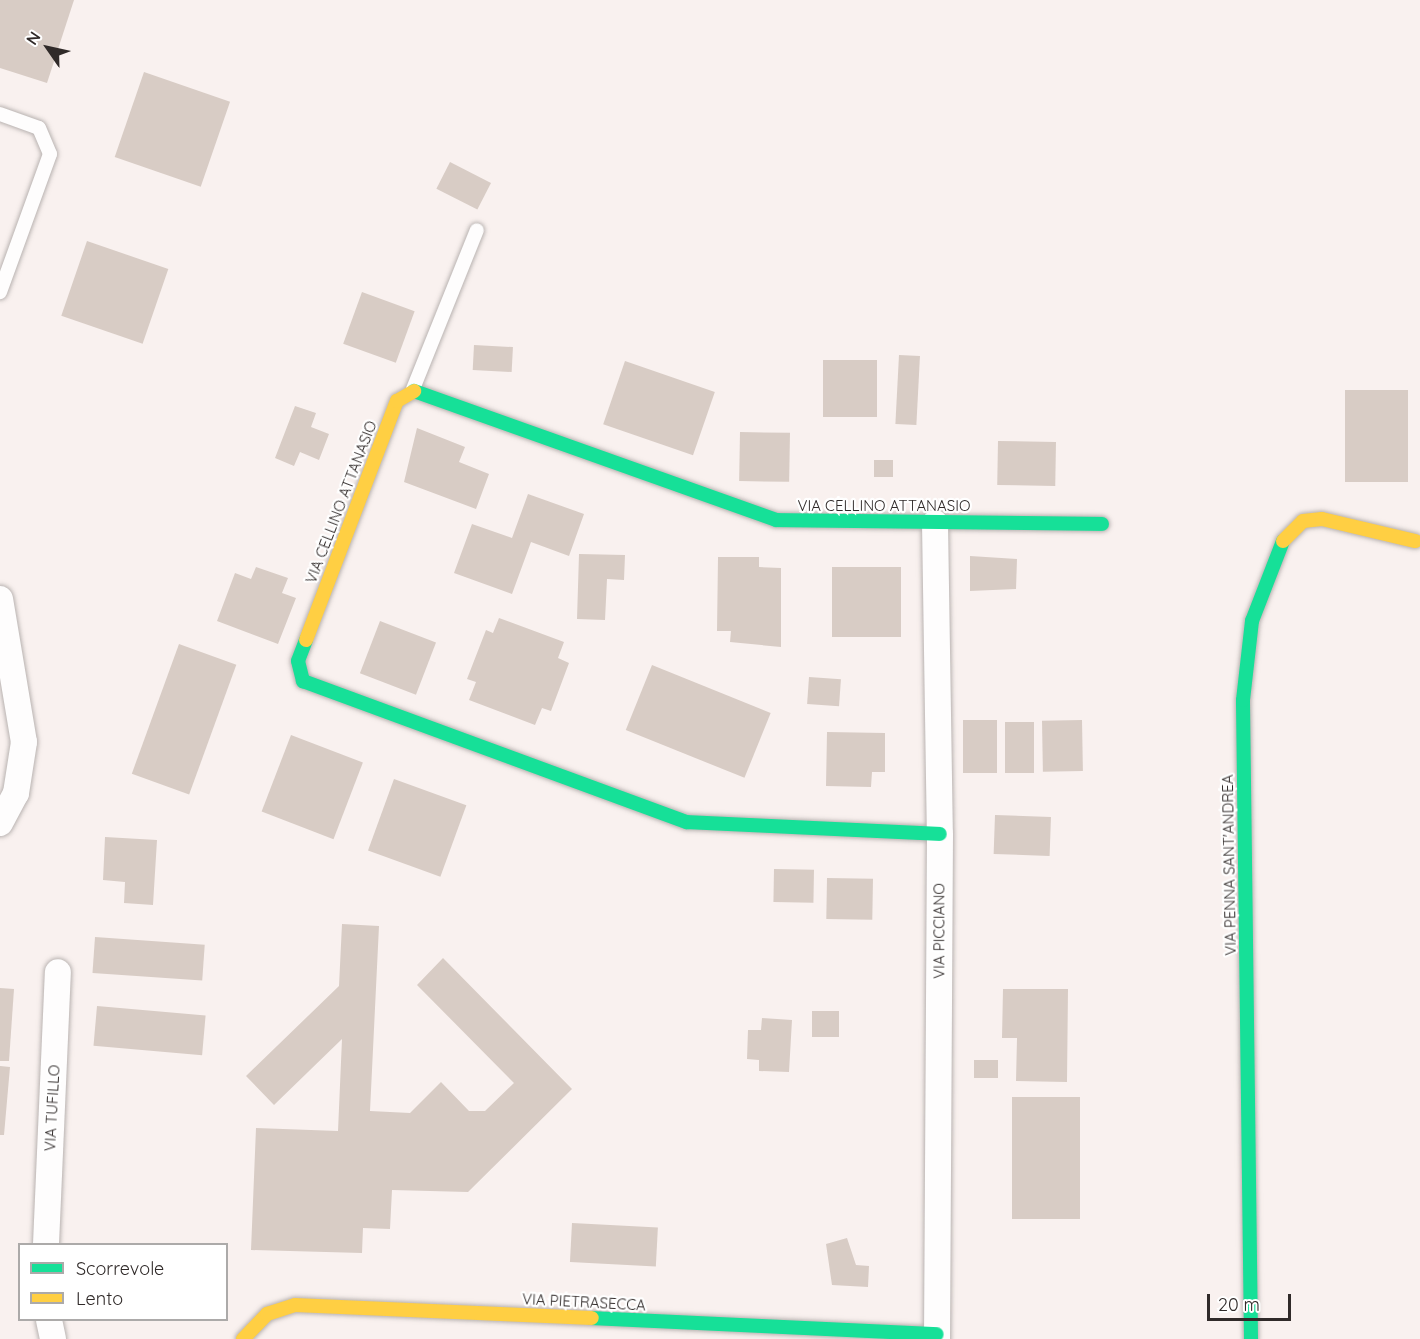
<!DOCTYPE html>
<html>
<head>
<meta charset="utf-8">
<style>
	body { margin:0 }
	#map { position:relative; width:1420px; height:1339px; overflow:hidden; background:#f9f1ef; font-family:Quicksand,sans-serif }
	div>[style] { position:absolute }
	.building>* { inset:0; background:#d8ccc5; transform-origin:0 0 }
	.roads { filter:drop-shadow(0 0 2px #b9b3b1) drop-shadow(0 0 2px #b9b3b1) }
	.lane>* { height:14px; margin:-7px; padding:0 7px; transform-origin:7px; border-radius:7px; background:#fefdfd }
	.street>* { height:26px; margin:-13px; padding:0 13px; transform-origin:13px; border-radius:13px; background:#fefdfd }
	.fast>* { height:14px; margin:-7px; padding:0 7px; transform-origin:7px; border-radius:7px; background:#16e098 }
	.slow>* { height:14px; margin:-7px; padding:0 7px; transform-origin:7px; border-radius:7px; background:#ffcf43 }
	span { translate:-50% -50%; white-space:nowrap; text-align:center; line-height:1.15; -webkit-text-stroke:4.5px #fff; paint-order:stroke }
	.street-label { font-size:15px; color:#302a29 }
	.legend { position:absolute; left:18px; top:1243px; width:210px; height:78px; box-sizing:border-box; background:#fff; border:2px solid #acaaa9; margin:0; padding:8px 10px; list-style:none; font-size:18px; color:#302a29 }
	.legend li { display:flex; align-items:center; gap:12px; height:30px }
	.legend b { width:30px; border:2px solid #acaaa9 }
	.north { position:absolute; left:18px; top:18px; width:60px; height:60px; -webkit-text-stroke:4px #fff; paint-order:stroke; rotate:304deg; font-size:16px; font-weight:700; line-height:24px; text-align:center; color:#302a29 }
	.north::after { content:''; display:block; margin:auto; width:21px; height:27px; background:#302a29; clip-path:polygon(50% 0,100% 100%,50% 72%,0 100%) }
	.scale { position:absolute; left:1207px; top:1294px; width:84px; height:27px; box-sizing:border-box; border:3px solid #302a29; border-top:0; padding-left:8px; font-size:18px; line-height:21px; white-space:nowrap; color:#302a29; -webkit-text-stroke:4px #fff; paint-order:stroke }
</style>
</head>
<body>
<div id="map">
	<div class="building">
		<div style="clip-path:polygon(0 0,74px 0,47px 83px,0 68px)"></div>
		<div style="left:144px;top:72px;width:91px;height:90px;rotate:19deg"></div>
		<div style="left:450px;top:162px;width:46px;height:30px;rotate:27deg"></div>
		<div style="left:87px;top:241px;width:86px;height:79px;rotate:19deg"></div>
		<div style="left:362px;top:292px;width:56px;height:55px;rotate:20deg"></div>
		<div style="left:474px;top:345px;width:39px;height:25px;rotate:3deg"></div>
		<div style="left:899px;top:355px;width:21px;height:69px;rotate:3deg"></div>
		<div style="left:823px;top:360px;width:54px;height:57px"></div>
		<div style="left:625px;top:361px;width:95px;height:67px;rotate:19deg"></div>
		<div style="left:1345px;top:390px;width:63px;height:92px"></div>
		<div style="clip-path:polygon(295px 406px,316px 413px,311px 427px,329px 434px,319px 460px,300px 452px,294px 466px,275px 458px)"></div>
		<div style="clip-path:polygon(417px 428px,465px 447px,459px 462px,489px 474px,476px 509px,404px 482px)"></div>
		<div style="left:740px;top:432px;width:50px;height:49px;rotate:1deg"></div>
		<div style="left:998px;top:441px;width:58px;height:44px;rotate:1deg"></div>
		<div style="left:874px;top:460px;width:19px;height:17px"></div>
		<div style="clip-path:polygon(528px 494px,584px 514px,569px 556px,531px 542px,512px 594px,454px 573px,472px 524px,512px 538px)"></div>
		<div style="clip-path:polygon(579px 554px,625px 555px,624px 580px,607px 579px,605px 620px,577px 619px)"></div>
		<div style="clip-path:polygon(970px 556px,1017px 559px,1016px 589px,970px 591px)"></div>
		<div style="clip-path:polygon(718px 557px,759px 557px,759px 567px,781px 568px,781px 647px,730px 642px,731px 631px,717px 631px)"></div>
		<div style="clip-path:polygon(256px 567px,288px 578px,282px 593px,296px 598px,278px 644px,217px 621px,235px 573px,251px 579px)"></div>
		<div style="left:832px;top:567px;width:69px;height:70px"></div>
		<div style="clip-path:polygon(499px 618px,564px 642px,558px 658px,569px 663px,551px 711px,542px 708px,535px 725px,469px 700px,476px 682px,467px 679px,486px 630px,493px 633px)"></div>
		<div style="left:380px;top:621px;width:60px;height:56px;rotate:21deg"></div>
		<div style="left:179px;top:644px;width:61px;height:138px;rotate:20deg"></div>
		<div style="left:652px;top:665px;width:128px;height:70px;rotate:22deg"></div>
		<div style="left:809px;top:677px;width:32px;height:27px;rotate:4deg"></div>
		<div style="left:997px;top:720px;width:53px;height:34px;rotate:90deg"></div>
		<div style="left:1082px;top:720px;width:51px;height:40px;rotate:89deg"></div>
		<div style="left:1005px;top:722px;width:29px;height:51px"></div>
		<div style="clip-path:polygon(827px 732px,885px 733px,885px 772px,872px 772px,871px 787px,826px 786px)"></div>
		<div style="left:291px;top:735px;width:77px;height:82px;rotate:21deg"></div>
		<div style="left:394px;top:779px;width:77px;height:76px;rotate:20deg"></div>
		<div style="left:995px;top:815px;width:56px;height:39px;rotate:2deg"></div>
		<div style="clip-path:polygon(105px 837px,157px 840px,153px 905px,124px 903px,125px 882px,103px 880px)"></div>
		<div style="left:774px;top:869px;width:40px;height:33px;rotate:1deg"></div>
		<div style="left:827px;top:878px;width:46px;height:41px;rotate:1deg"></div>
		<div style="clip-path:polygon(342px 924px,379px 926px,370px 1111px,410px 1113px,441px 1082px,469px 1111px,485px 1111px,514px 1083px,417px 985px,443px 958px,572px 1089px,468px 1192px,392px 1190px,390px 1229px,363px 1228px,362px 1253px,251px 1250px,256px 1128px,338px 1131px,342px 1039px,274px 1105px,246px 1076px,339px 986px)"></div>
		<div style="left:95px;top:937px;width:110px;height:36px;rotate:4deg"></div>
		<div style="clip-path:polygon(0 988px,14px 989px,9px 1061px,0 1061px)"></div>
		<div style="clip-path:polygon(1003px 989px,1068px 989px,1067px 1082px,1016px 1081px,1017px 1038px,1002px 1038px)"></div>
		<div style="left:97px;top:1006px;width:109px;height:40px;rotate:5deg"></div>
		<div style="left:839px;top:1011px;width:26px;height:27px;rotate:90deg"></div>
		<div style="clip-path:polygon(762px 1018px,792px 1020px,789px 1072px,759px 1071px,759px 1060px,747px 1059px,748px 1030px,761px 1030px)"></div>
		<div style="left:974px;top:1060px;width:24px;height:18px"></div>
		<div style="clip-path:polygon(0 1066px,10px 1067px,4px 1135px,0 1135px)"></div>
		<div style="left:1080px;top:1097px;width:122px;height:68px;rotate:90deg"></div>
		<div style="left:572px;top:1223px;width:86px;height:39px;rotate:3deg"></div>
		<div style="clip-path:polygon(847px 1238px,856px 1265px,869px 1266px,868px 1287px,832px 1285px,826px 1244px)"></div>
	</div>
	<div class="roads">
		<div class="lane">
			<div style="left:0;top:114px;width:41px;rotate:19.7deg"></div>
			<div style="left:39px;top:128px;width:28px;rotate:67deg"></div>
			<div style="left:50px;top:154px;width:147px;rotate:109.9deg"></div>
			<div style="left:413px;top:389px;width:171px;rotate:-68.1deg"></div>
		</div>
		<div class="street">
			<div style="left:935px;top:523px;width:311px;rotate:89.1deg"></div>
			<div style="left:940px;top:834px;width:505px;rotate:90.34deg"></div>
			<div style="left:0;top:599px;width:145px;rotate:80.5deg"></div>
			<div style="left:24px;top:742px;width:52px;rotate:98.9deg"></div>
			<div style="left:16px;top:793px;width:34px;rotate:118deg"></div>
			<div style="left:46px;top:1244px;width:272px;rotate:-87.5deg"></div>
			<div style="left:49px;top:1320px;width:19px;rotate:78deg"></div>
		</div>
		<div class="fast">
			<div style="left:414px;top:391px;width:384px;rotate:19.6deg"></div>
			<div style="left:776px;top:520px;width:326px;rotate:0.7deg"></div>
			<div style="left:306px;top:640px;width:22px;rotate:111deg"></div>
			<div style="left:298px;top:661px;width:21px;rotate:76deg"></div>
			<div style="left:303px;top:681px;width:409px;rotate:20.2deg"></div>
			<div style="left:687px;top:822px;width:253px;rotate:2.7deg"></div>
			<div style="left:592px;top:1318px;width:345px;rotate:2.7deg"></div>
			<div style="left:1251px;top:1339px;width:639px;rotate:-90.72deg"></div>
			<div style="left:1243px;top:700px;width:80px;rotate:-83.5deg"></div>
			<div style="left:1252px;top:621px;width:86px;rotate:-68.8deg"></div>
		</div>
		<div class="slow">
			<div style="left:1283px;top:541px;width:28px;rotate:-45deg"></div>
			<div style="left:1303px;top:521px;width:19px;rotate:-6deg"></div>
			<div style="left:1322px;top:519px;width:96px;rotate:13.3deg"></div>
			<div style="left:306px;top:640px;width:256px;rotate:-69.2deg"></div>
			<div style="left:397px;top:401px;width:20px;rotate:-30deg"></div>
			<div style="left:243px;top:1339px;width:35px;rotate:-46deg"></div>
			<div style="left:267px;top:1314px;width:29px;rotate:-18deg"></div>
			<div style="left:295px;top:1305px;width:297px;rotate:2.5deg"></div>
		</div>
	</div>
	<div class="street-label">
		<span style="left:341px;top:502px;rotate:-69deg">VIA CELLINO ATTANASIO</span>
		<span style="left:884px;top:506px">VIA CELLINO ATTANASIO</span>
		<span style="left:1229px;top:865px;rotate:-91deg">VIA PENNA SANT'ANDREA</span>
		<span style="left:939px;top:931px;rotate:-90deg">VIA PICCIANO</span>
		<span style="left:52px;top:1108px;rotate:-87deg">VIA TUFILLO</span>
		<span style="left:584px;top:1302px;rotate:3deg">VIA PIETRASECCA</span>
	</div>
	<ul class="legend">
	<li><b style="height:8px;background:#16e098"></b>Scorrevole</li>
	<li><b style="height:8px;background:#ffcf43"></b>Lento</li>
	</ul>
	<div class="north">N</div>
	<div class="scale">20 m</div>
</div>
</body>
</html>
